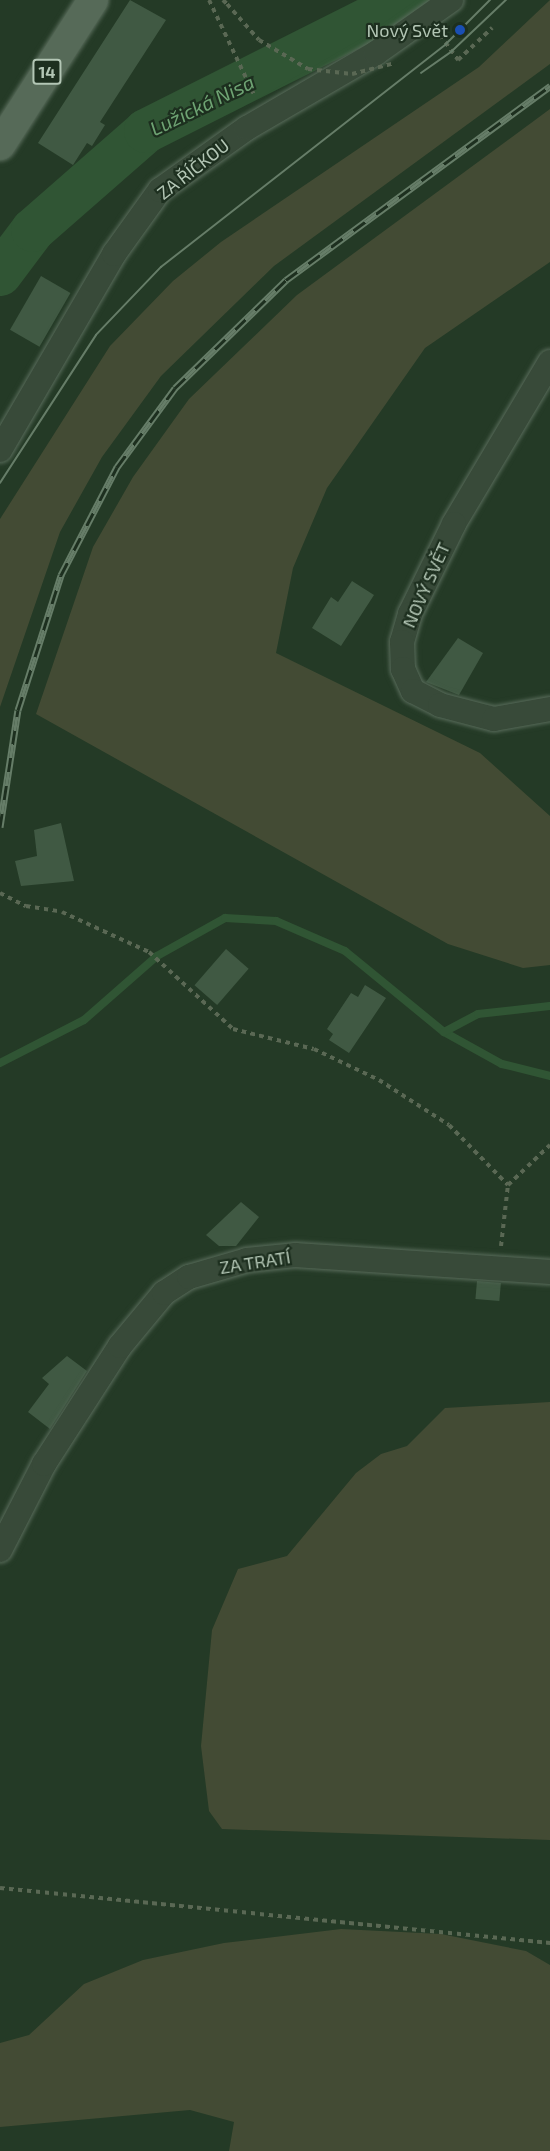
<!DOCTYPE html>
<html>
<head>
<meta charset="utf-8">
<style>
	body { margin:0 }
	#map { position:relative; width:550px; height:2151px; overflow:hidden; background:#243a26; font-family:"Exo 2",sans-serif }
	div>[style] { position:absolute }
	.green>* { inset:0; background:#434b34 }
	.stream>* { height:8px; margin:-4px; padding:0 4px; transform-origin:4px; border-radius:4px; background:#305534 }
	.river>* { height:44px; margin:-22px; padding:0 22px; transform-origin:22px; border-radius:22px; background:#305534 }
	.building>* { inset:0; background:#405943; transform-origin:0 0 }
	.path>* { height:4px; margin-top:-2px; transform-origin:0; background:repeating-linear-gradient(90deg,#5a6854 0 4.5px,transparent 0 9px) }
	.roads { filter:drop-shadow(0 0 2px #586b5a) drop-shadow(0 0 2px #586b5a) }
	.minor>* { height:24px; margin:-12px; padding:0 12px; transform-origin:12px; border-radius:12px; background:#384a39 }
	.major>* { height:30px; margin:-15px; padding:0 15px; transform-origin:15px; border-radius:15px; background:#566a58 }
	.tram>* { height:1.5px; margin:-0.75px; padding:0 0.75px; transform-origin:0.75px; border-radius:0.75px; background:#667d68 }
	.rail>* { height:7px; margin-top:-3.5px; transform-origin:0; background:repeating-linear-gradient(90deg,#1d2f1f 0 14px,#667d68 0 28px); box-sizing:border-box; border-block:2px solid #667d68 }
	.path-bridge>* { height:4px; margin-top:-2px; transform-origin:0; background:repeating-linear-gradient(90deg,#5a6854 0 4.5px,transparent 0 9px) }
	.dots>* { width:16px; height:16px; translate:-50% -50%; box-sizing:border-box; border:3px solid #1d2f1f; border-radius:50% }
	span { translate:-50% -50%; white-space:nowrap; text-align:center; line-height:1.15; -webkit-text-stroke:4.5px #1d2f1f; paint-order:stroke }
	.shield-label span { padding:2px 4px; background:#1d2f1f; border:2px solid; border-radius:4px; -webkit-text-stroke-width:0 }
	.shield-label { font-size:16px; color:#b3c6b5; font-weight:700 }
	.poi-label { font-size:18px; color:#b3c6b5 }
	.right { translate:-100% -50%; text-align:right }
	.street-label { font-size:18px; color:#b3c6b5 }
	.water-label { font-size:20px; color:#6ea373; font-style:italic }
</style>
</head>
<body>
<div id="map">
	<div class="green">
		<div style="clip-path:polygon(550px 0,550px 64px,274px 266px,161px 376px,102px 457px,60px 532px,0 707px,0 519px,110px 346px,173px 281px,221px 242px,479px 67px)"></div>
		<div style="clip-path:polygon(550px 109px,550px 262px,425px 348px,327px 488px,293px 568px,276px 653px,480px 753px,550px 816px,550px 965px,523px 968px,448px 944px,36px 714px,93px 547px,133px 477px,189px 399px,297px 295px)"></div>
		<div style="clip-path:polygon(550px 1402px,550px 1840px,222px 1829px,209px 1811px,201px 1746px,212px 1630px,238px 1569px,287px 1556px,356px 1473px,381px 1454px,407px 1446px,445px 1408px)"></div>
		<div style="clip-path:polygon(341px 1929px,441px 1934px,526px 1951px,550px 1965px,550px 2151px,229px 2151px,234px 2122px,190px 2110px,0 2127px,0 2043px,29px 2035px,84px 1984px,143px 1960px,224px 1943px)"></div>
	</div>
	<div class="stream">
		<div style="left:444px;top:1032px;width:66px;rotate:28.9deg"></div>
		<div style="left:502px;top:1064px;width:49px;rotate:14deg"></div>
		<div style="left:0;top:1063px;width:94px;rotate:-27.1deg"></div>
		<div style="left:84px;top:1020px;width:97px;rotate:-41.2deg"></div>
		<div style="left:157px;top:956px;width:78px;rotate:-29.2deg"></div>
		<div style="left:225px;top:918px;width:51px;rotate:3.4deg"></div>
		<div style="left:276px;top:921px;width:75px;rotate:23.5deg"></div>
		<div style="left:345px;top:951px;width:128px;rotate:39.3deg"></div>
		<div style="left:444px;top:1032px;width:38px;rotate:-28deg"></div>
		<div style="left:478px;top:1014px;width:72px;rotate:-6.3deg"></div>
	</div>
	<div class="river">
		<div style="left:0;top:274px;width:55px;rotate:-53.1deg"></div>
		<div style="left:33px;top:230px;width:150px;rotate:-41.2deg"></div>
		<div style="left:146px;top:131px;width:292px;rotate:-26.7deg"></div>
	</div>
	<div class="building">
		<div style="clip-path:polygon(130px 0,166px 20px,100px 122px,105px 125px,92px 146px,87px 143px,73px 165px,38px 143px)"></div>
		<div style="left:41px;top:276px;width:34px;height:62px;rotate:30deg"></div>
		<div style="clip-path:polygon(352px 581px,374px 595px,341px 646px,312px 628px,331px 597px,338px 602px)"></div>
		<div style="clip-path:polygon(458px 638px,483px 653px,459px 695px,426px 682px)"></div>
		<div style="clip-path:polygon(61px 823px,74px 881px,21px 886px,15px 861px,37px 856px,34px 830px)"></div>
		<div style="left:226px;top:949px;width:30px;height:48px;rotate:41deg"></div>
		<div style="clip-path:polygon(365px 985px,386px 998px,349px 1053px,329px 1040px,333px 1034px,327px 1029px,351px 993px,358px 997px)"></div>
		<div style="clip-path:polygon(241px 1202px,259px 1217px,236px 1246px,219px 1246px,206px 1235px)"></div>
		<div style="left:477px;top:1281px;width:24px;height:18px;rotate:5deg"></div>
		<div style="clip-path:polygon(67px 1356px,87px 1371px,50px 1429px,28px 1412px,49px 1384px,42px 1378px)"></div>
	</div>
	<div class="path">
		<div style="left:209px;top:0;width:107px;rotate:64.6deg"></div>
		<div style="left:223px;top:0;width:6px;rotate:45deg"></div>
		<div style="left:440px;top:35px;width:31px;rotate:54deg"></div>
		<div style="left:458px;top:60px;width:47px;rotate:-43.3deg"></div>
		<div style="left:0;top:893px;width:29px;rotate:27deg"></div>
		<div style="left:26px;top:906px;width:36px;rotate:9deg"></div>
		<div style="left:62px;top:912px;width:96px;rotate:24.7deg"></div>
		<div style="left:149px;top:952px;width:114px;rotate:42.5deg"></div>
		<div style="left:233px;top:1029px;width:83px;rotate:13.9deg"></div>
		<div style="left:314px;top:1049px;width:72px;rotate:25.5deg"></div>
		<div style="left:379px;top:1080px;width:83px;rotate:32.7deg"></div>
		<div style="left:449px;top:1125px;width:84px;rotate:45.5deg"></div>
		<div style="left:501px;top:1246px;width:61px;rotate:-83.5deg"></div>
		<div style="left:508px;top:1185px;width:58px;rotate:-43.6deg"></div>
		<div style="left:0;top:1888px;width:553px;rotate:5.71deg"></div>
	</div>
	<div class="roads">
		<div class="minor">
			<div style="left:550px;top:362px;width:188px;rotate:120.7deg"></div>
			<div style="left:454px;top:524px;width:100px;rotate:116.1deg"></div>
			<div style="left:410px;top:614px;width:29px;rotate:106deg"></div>
			<div style="left:402px;top:642px;width:27px;rotate:88deg"></div>
			<div style="left:403px;top:669px;width:24px;rotate:66deg"></div>
			<div style="left:413px;top:691px;width:30px;rotate:27deg"></div>
			<div style="left:440px;top:705px;width:56px;rotate:14.5deg"></div>
			<div style="left:494px;top:719px;width:57px;rotate:-10.1deg"></div>
			<div style="left:0;top:450px;width:227px;rotate:-59.8deg"></div>
			<div style="left:114px;top:254px;width:79px;rotate:-54.3deg"></div>
			<div style="left:160px;top:190px;width:107px;rotate:-35.5deg"></div>
			<div style="left:247px;top:128px;width:149px;rotate:-30.2deg"></div>
			<div style="left:376px;top:53px;width:92px;rotate:-35.2deg"></div>
			<div style="left:0;top:1550px;width:97px;rotate:-62.9deg"></div>
			<div style="left:44px;top:1464px;width:140px;rotate:-57.2deg"></div>
			<div style="left:120px;top:1346px;width:69px;rotate:-50.3deg"></div>
			<div style="left:164px;top:1293px;width:30px;rotate:-33deg"></div>
			<div style="left:189px;top:1277px;width:60px;rotate:-16.3deg"></div>
			<div style="left:247px;top:1260px;width:48px;rotate:-5.9deg"></div>
			<div style="left:295px;top:1255px;width:256px;rotate:3.8deg"></div>
		</div>
		<div class="major">
			<div style="left:0;top:145px;width:172px;rotate:-57.3deg"></div>
		</div>
	</div>
	<div class="tram">
		<div style="left:421px;top:73px;width:38px;rotate:-35deg"></div>
		<div style="left:452px;top:51px;width:74px;rotate:-43.4deg"></div>
		<div style="left:0;top:483px;width:176px;rotate:-57deg"></div>
		<div style="left:96px;top:335px;width:94px;rotate:-46.3deg"></div>
		<div style="left:161px;top:267px;width:362px;rotate:-38deg"></div>
		<div style="left:446px;top:44px;width:62px;rotate:-45deg"></div>
	</div>
	<div class="rail">
		<div style="left:0;top:827px;width:118px;rotate:-81.3deg"></div>
		<div style="left:18px;top:710px;width:142px;rotate:-72.3deg"></div>
		<div style="left:61px;top:575px;width:122px;rotate:-62.6deg"></div>
		<div style="left:117px;top:467px;width:98px;rotate:-53.7deg"></div>
		<div style="left:175px;top:388px;width:155px;rotate:-44.2deg"></div>
		<div style="left:286px;top:280px;width:328px;rotate:-36.3deg"></div>
	</div>
	<div class="path-bridge">
		<div style="left:227px;top:4px;width:48px;rotate:48.4deg"></div>
		<div style="left:259px;top:40px;width:57px;rotate:30.6deg"></div>
		<div style="left:308px;top:69px;width:44px;rotate:6.5deg"></div>
		<div style="left:352px;top:74px;width:44px;rotate:-14.3deg"></div>
	</div>
	<div class="dots">
		<div style="left:460px;top:30px;background:#1a4fb4"></div>
	</div>
	<div class="shield-label">
		<span style="left:47px;top:72px">14</span>
	</div>
	<div class="poi-label">
		<span class="right" style="left:448px;top:30px">Nový Svět</span>
	</div>
	<div class="street-label">
		<span style="left:193px;top:169px;rotate:-38deg">ZA ŘÍČKOU</span>
		<span style="left:426px;top:585px;rotate:-66deg">NOVÝ SVĚT</span>
		<span style="left:255px;top:1262px;rotate:-9deg">ZA TRATÍ</span>
	</div>
	<div class="water-label">
		<span style="left:202px;top:105px;rotate:-26deg">Lužická Nisa</span>
	</div>
</div>
</body>
</html>
